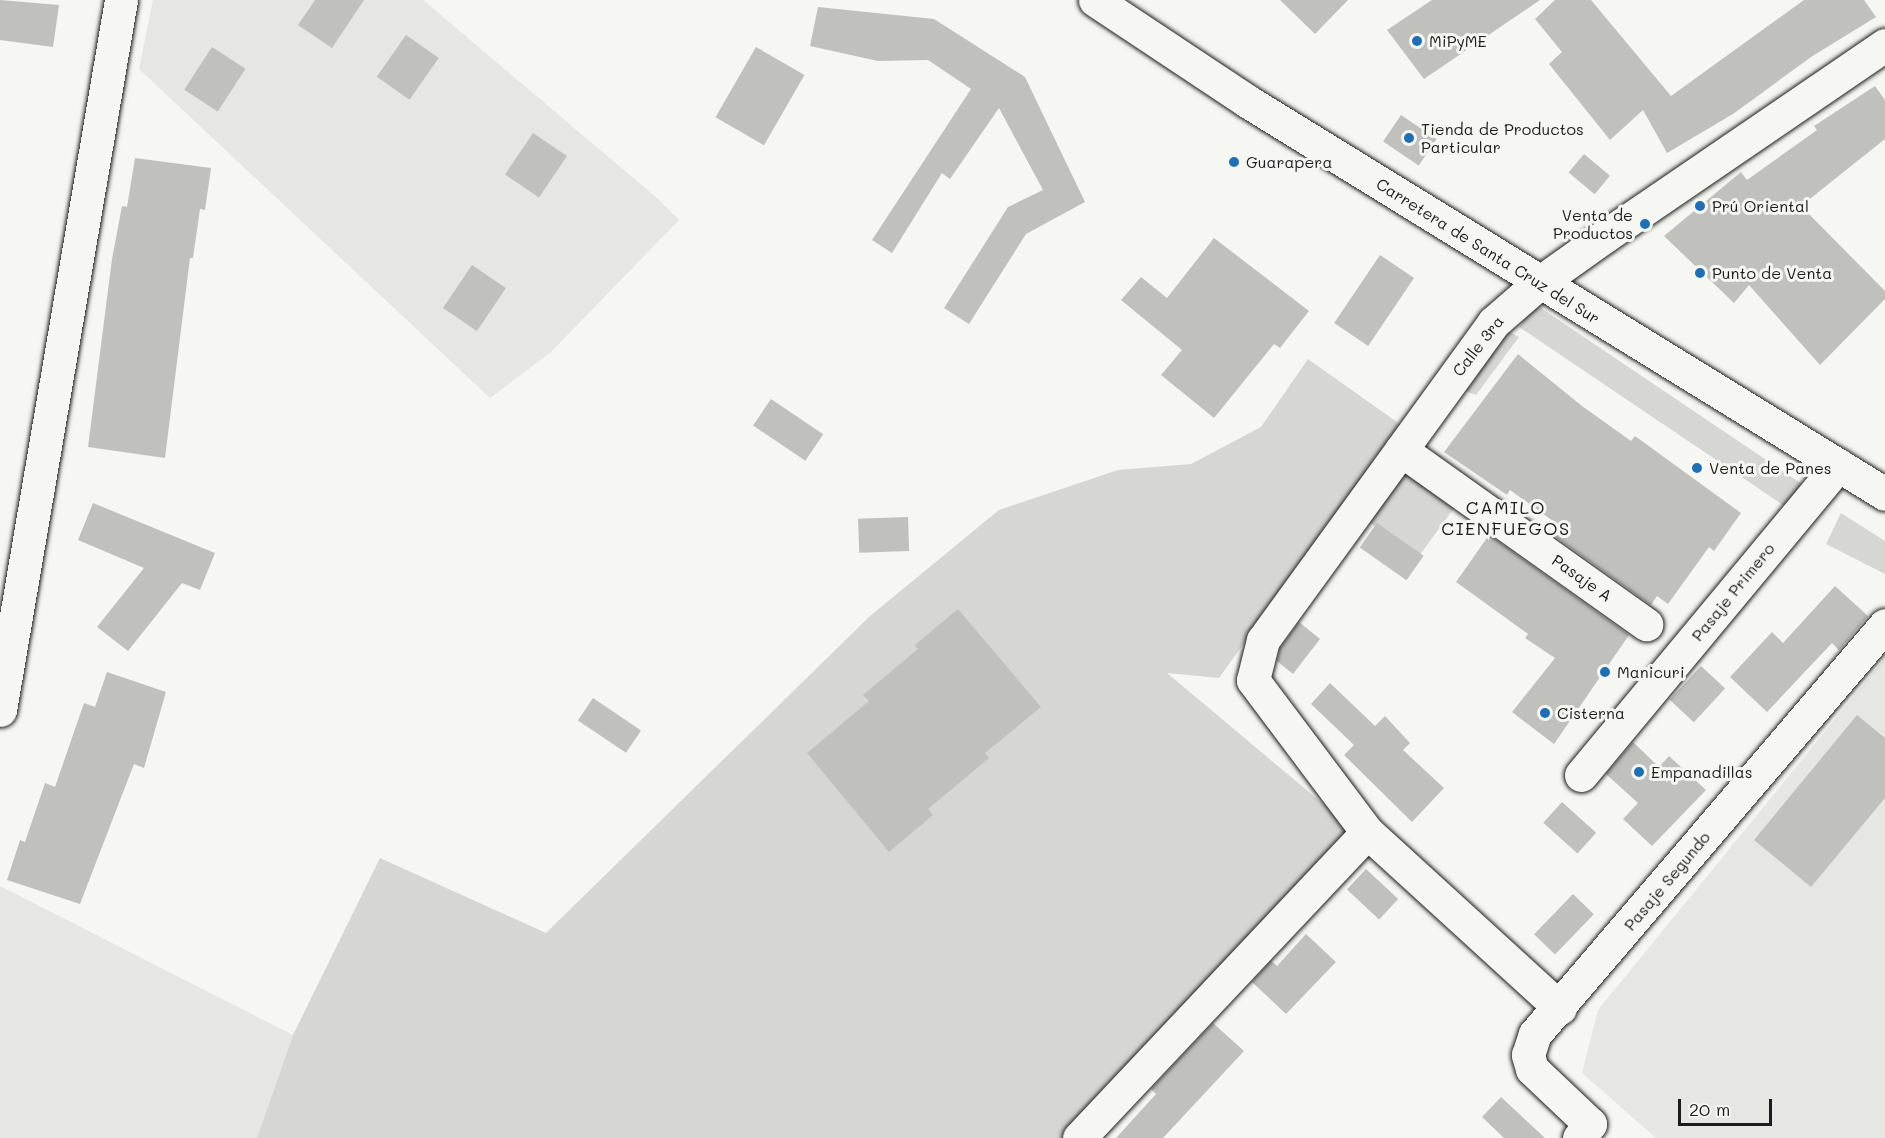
<!DOCTYPE html>
<html>
<head>
<meta charset="utf-8">
<style>
	body { margin:0 }
	#map { position:relative; width:1885px; height:1138px; overflow:hidden; background:#f6f6f2; font-family:Mali,sans-serif }
	div>[style] { position:absolute }
	.built>* { inset:0; background:#e6e6e2 }
	.green>* { inset:0; background:#d6d6d2; transform-origin:0 0 }
	.building>* { inset:0; background:#c0c0bd; transform-origin:0 0 }
	.roads { filter:drop-shadow(0 0 2px #1c1c1c) drop-shadow(0 0 2px #1c1c1c) }
	.minor>* { height:33px; margin:-16.5px; padding:0 16.5px; transform-origin:16.5px; border-radius:16.5px; background:#f6f6f2 }
	.major>* { height:33px; margin:-16.5px; padding:0 16.5px; transform-origin:16.5px; border-radius:16.5px; background:#f6f6f2 }
	.dots>* { width:16px; height:16px; translate:-50% -50%; box-sizing:border-box; border:3px solid #f6f6f2; border-radius:50% }
	span { translate:-50% -50%; white-space:nowrap; text-align:center; line-height:1.15; -webkit-text-stroke:6px #f6f6f2; paint-order:stroke }
	.poi-label { font-size:16px; color:#1c1c1c }
	.left { translate:0 -50%; text-align:left }
	.right { translate:-100% -50%; text-align:right }
	.street-label { font-size:16px; color:#1c1c1c }
	.neighbourhood-label { font-size:18px; color:#1c1c1c; letter-spacing:1.5px }
	.scale { position:absolute; left:1678px; top:1099px; width:94px; height:27px; box-sizing:border-box; border:3px solid #1c1c1c; border-top:0; padding-left:8px; font-size:18px; line-height:21px; white-space:nowrap; color:#1c1c1c; -webkit-text-stroke:4px #f6f6f2; paint-order:stroke }
</style>
</head>
<body>
<div id="map">
	<div class="built">
		<div style="clip-path:polygon(153px 0,423px 0,657px 198px,679px 220px,551px 352px,490px 398px,139px 69px)"></div>
		<div style="clip-path:polygon(1885px 658px,1885px 1138px,1656px 1138px,1582px 1073px,1598px 1010px)"></div>
		<div style="clip-path:polygon(0 886px,293px 1035px,257px 1138px,0 1138px)"></div>
	</div>
	<div class="green">
		<div style="left:1535px;top:304px;width:335px;height:28px;rotate:34deg"></div>
		<div style="clip-path:polygon(1493px 323px,1519px 337px,1476px 395px,1448px 385px)"></div>
		<div style="clip-path:polygon(1308px 359px,1401px 425px,1219px 678px,1167px 673px,1353px 829px,1075px 1138px,257px 1138px,293px 1035px,380px 858px,546px 933px,870px 616px,999px 510px,1118px 470px,1191px 464px,1261px 427px)"></div>
		<div style="left:1401px;top:450px;width:77px;height:77px;rotate:36deg"></div>
		<div style="clip-path:polygon(1841px 513px,1885px 541px,1885px 574px,1826px 544px)"></div>
	</div>
	<div class="building">
		<div style="clip-path:polygon(0 0,59px 5px,53px 47px,0 40px)"></div>
		<div style="clip-path:polygon(315px 0,364px 0,332px 48px,298px 25px)"></div>
		<div style="clip-path:polygon(1280px 0,1348px 0,1315px 34px)"></div>
		<div style="clip-path:polygon(1432px 0,1540px 0,1424px 79px,1387px 30px)"></div>
		<div style="clip-path:polygon(1555px 0,1591px 0,1671px 96px,1804px 0,1864px 0,1876px 17px,1811px 57px,1733px 114px,1667px 153px,1643px 110px,1610px 140px,1549px 64px,1562px 52px,1535px 19px)"></div>
		<div style="clip-path:polygon(818px 7px,934px 19px,1025px 77px,1085px 202px,1026px 234px,969px 324px,944px 308px,1008px 207px,1043px 190px,999px 108px,950px 179px,942px 173px,892px 253px,872px 240px,971px 89px,928px 60px,878px 61px,810px 46px)"></div>
		<div style="left:406px;top:35px;width:40px;height:51px;rotate:35deg"></div>
		<div style="left:212px;top:47px;width:40px;height:51px;rotate:33deg"></div>
		<div style="left:756px;top:47px;width:56px;height:81px;rotate:30deg"></div>
		<div style="clip-path:polygon(1875px 86px,1885px 100px,1885px 139px,1801px 206px,1885px 291px,1885px 299px,1820px 365px,1749px 285px,1734px 303px,1664px 236px,1741px 172px,1747px 180px,1817px 130px,1814px 126px)"></div>
		<div style="left:1401px;top:115px;width:43px;height:32px;rotate:34deg"></div>
		<div style="left:533px;top:133px;width:41px;height:50px;rotate:34deg"></div>
		<div style="left:1584px;top:154px;width:34px;height:24px;rotate:40deg"></div>
		<div style="clip-path:polygon(135px 158px,211px 168px,205px 210px,200px 209px,193px 258px,190px 258px,165px 458px,88px 447px,112px 259px,122px 206px,127px 207px)"></div>
		<div style="clip-path:polygon(1214px 238px,1309px 311px,1280px 348px,1274px 344px,1214px 418px,1161px 375px,1182px 350px,1121px 300px,1141px 277px,1167px 298px)"></div>
		<div style="left:1380px;top:255px;width:41px;height:82px;rotate:34deg"></div>
		<div style="left:472px;top:265px;width:41px;height:52px;rotate:34deg"></div>
		<div style="clip-path:polygon(1518px 354px,1582px 406px,1631px 441px,1635px 436px,1741px 513px,1714px 551px,1709px 547px,1668px 604px,1657px 596px,1651px 605px,1553px 535px,1560px 526px,1510px 490px,1507px 495px,1444px 452px)"></div>
		<div style="left:771px;top:399px;width:63px;height:32px;rotate:34deg"></div>
		<div style="clip-path:polygon(93px 503px,215px 553px,200px 590px,182px 583px,128px 651px,97px 627px,144px 568px,78px 540px)"></div>
		<div style="left:908px;top:517px;width:34px;height:50px;rotate:88deg"></div>
		<div style="left:1377px;top:523px;width:57px;height:30px;rotate:35deg"></div>
		<div style="clip-path:polygon(1489px 535px,1629px 635px,1554px 744px,1512px 712px,1555px 658px,1525px 638px,1528px 634px,1456px 582px)"></div>
		<div style="clip-path:polygon(1835px 586px,1868px 616px,1839px 650px,1832px 643px,1767px 712px,1730px 677px,1772px 632px,1783px 643px)"></div>
		<div style="clip-path:polygon(958px 609px,1041px 707px,985px 753px,989px 758px,928px 809px,933px 815px,889px 852px,807px 753px,869px 701px,863px 695px,918px 649px,915px 645px)"></div>
		<div style="clip-path:polygon(1299px 622px,1320px 639px,1293px 674px,1277px 661px,1280px 648px)"></div>
		<div style="left:1701px;top:666px;width:33px;height:46px;rotate:43deg"></div>
		<div style="clip-path:polygon(107px 672px,166px 692px,144px 768px,134px 764px,80px 904px,7px 880px,20px 840px,25px 842px,45px 783px,55px 787px,84px 703px,95px 707px)"></div>
		<div style="clip-path:polygon(1330px 683px,1375px 726px,1385px 716px,1410px 743px,1403px 750px,1444px 788px,1412px 822px,1344px 755px,1354px 745px,1311px 704px)"></div>
		<div style="left:593px;top:698px;width:58px;height:27px;rotate:34deg"></div>
		<div style="clip-path:polygon(1857px 715px,1885px 738px,1885px 798px,1811px 887px,1754px 840px)"></div>
		<div style="clip-path:polygon(1633px 742px,1659px 767px,1669px 756px,1706px 790px,1652px 846px,1623px 819px,1638px 803px,1606px 774px)"></div>
		<div style="left:1562px;top:802px;width:46px;height:28px;rotate:42deg"></div>
		<div style="left:1366px;top:869px;width:44px;height:28px;rotate:43deg"></div>
		<div style="left:1573px;top:894px;width:29px;height:56px;rotate:44deg"></div>
		<div style="clip-path:polygon(1306px 934px,1336px 962px,1286px 1014px,1252px 982px,1271px 961px,1277px 966px)"></div>
		<div style="clip-path:polygon(1213px 1023px,1244px 1051px,1163px 1138px,1116px 1138px,1156px 1094px,1151px 1089px)"></div>
		<div style="clip-path:polygon(1501px 1097px,1545px 1138px,1504px 1138px,1482px 1117px)"></div>
	</div>
	<div class="roads">
		<div class="minor">
			<div style="left:1401px;top:450px;width:301px;rotate:35.4deg"></div>
			<div style="left:0;top:710px;width:720px;rotate:-80.33deg"></div>
			<div style="left:1581px;top:775px;width:403px;rotate:-50.3deg"></div>
			<div style="left:1560px;top:1008px;width:261px;rotate:-137.6deg"></div>
			<div style="left:1367px;top:832px;width:190px;rotate:-126.9deg"></div>
			<div style="left:1253px;top:680px;width:41px;rotate:-76deg"></div>
			<div style="left:1263px;top:640px;width:392px;rotate:-54deg"></div>
			<div style="left:1493px;top:323px;width:61px;rotate:-41deg"></div>
			<div style="left:1539px;top:283px;width:81px;rotate:-35.5deg"></div>
			<div style="left:1605px;top:236px;width:339px;rotate:-34.3deg"></div>
			<div style="left:1079px;top:1138px;width:420px;rotate:-46.7deg"></div>
			<div style="left:1579px;top:1138px;width:18px;rotate:-52deg"></div>
			<div style="left:1590px;top:1124px;width:80px;rotate:-136.5deg"></div>
			<div style="left:1532px;top:1069px;width:15px;rotate:-106deg"></div>
			<div style="left:1528px;top:1055px;width:22px;rotate:-72deg"></div>
			<div style="left:1535px;top:1034px;width:538px;rotate:-49.44deg"></div>
		</div>
		<div class="major">
			<div style="left:1095px;top:0;width:182px;rotate:33.6deg"></div>
			<div style="left:1247px;top:101px;width:749px;rotate:31.63deg"></div>
		</div>
	</div>
	<div class="dots">
		<div style="left:1417px;top:41px;background:#1f6fb2"></div>
		<div style="left:1409px;top:138px;background:#1f6fb2"></div>
		<div style="left:1234px;top:162px;background:#1f6fb2"></div>
		<div style="left:1700px;top:206px;background:#1f6fb2"></div>
		<div style="left:1645px;top:224px;background:#1f6fb2"></div>
		<div style="left:1700px;top:273px;background:#1f6fb2"></div>
		<div style="left:1697px;top:468px;background:#1f6fb2"></div>
		<div style="left:1605px;top:672px;background:#1f6fb2"></div>
		<div style="left:1545px;top:713px;background:#1f6fb2"></div>
		<div style="left:1639px;top:772px;background:#1f6fb2"></div>
	</div>
	<div class="poi-label">
		<span class="left" style="left:1429px;top:41px">MiPyME</span>
		<span class="left" style="left:1421px;top:138px">Tienda de Productos<br>Particular</span>
		<span class="left" style="left:1246px;top:162px">Guarapera</span>
		<span class="left" style="left:1712px;top:206px">Prú Oriental</span>
		<span class="right" style="left:1633px;top:224px">Venta de<br>Productos</span>
		<span class="left" style="left:1712px;top:273px">Punto de Venta</span>
		<span class="left" style="left:1709px;top:468px">Venta de Panes</span>
		<span class="left" style="left:1617px;top:672px">Manicuri</span>
		<span class="left" style="left:1557px;top:713px">Cisterna</span>
		<span class="left" style="left:1651px;top:772px">Empanadillas</span>
	</div>
	<div class="street-label">
		<span style="left:1488px;top:251px;rotate:32deg">Carretera de Santa Cruz del Sur</span>
		<span style="left:1478px;top:346px;rotate:-52deg">Calle 3ra</span>
		<span style="left:1582px;top:578px;rotate:35deg">Pasaje A</span>
		<span style="left:1733px;top:592px;rotate:-51deg">Pasaje Primero</span>
		<span style="left:1667px;top:881px;rotate:-50deg">Pasaje Segundo</span>
	</div>
	<div class="neighbourhood-label">
		<span style="left:1506px;top:518px">CAMILO<br>CIENFUEGOS</span>
	</div>
	<div class="scale">20 m</div>
</div>
</body>
</html>
